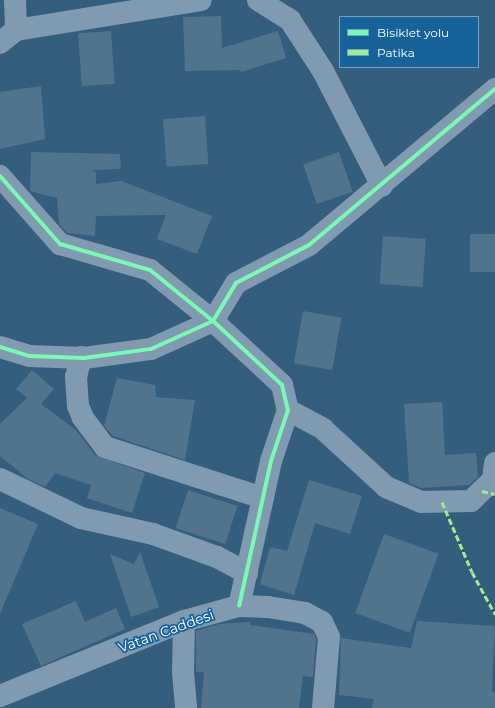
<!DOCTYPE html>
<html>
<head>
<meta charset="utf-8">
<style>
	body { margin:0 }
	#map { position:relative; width:495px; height:708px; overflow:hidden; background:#355e7d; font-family:Montserrat,sans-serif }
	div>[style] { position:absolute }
	.building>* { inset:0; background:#52738c; transform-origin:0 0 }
	.minor>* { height:22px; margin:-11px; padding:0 11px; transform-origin:11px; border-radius:11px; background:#809aaf }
	.quiet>* { height:3px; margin-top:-1.5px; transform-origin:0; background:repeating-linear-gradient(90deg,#9fed91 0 6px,transparent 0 9px) }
	.cycleway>* { height:4px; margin:-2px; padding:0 2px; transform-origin:2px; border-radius:2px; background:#7af9b4 }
	span { translate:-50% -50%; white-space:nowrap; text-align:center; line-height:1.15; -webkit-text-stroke:3.5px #16639c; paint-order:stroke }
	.street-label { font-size:14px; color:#fff }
	.legend { position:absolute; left:339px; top:16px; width:140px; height:52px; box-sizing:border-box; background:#16639c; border:1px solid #73a1c4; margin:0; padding:5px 7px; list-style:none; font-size:12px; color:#fff }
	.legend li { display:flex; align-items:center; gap:8px; height:20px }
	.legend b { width:20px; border:1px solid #73a1c4 }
</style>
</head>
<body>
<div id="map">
	<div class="building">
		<div style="clip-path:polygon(221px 16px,222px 48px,278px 31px,286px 58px,241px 72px,240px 70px,185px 71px,183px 17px)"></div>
		<div style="left:111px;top:31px;width:53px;height:33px;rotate:86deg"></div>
		<div style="clip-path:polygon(41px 86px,45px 139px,0 149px,0 92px)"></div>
		<div style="left:205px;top:116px;width:48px;height:42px;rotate:86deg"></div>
		<div style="clip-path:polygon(31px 152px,120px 154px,121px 169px,92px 170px,96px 172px,96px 184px,121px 181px,212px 216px,197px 254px,157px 239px,166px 215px,96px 216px,95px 236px,67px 233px,59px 224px,57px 198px,30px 191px)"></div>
		<div style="left:339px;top:152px;width:42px;height:38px;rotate:71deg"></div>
		<div style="left:495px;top:234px;width:38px;height:25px;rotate:90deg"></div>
		<div style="left:383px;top:236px;width:43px;height:48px;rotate:4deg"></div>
		<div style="left:303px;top:311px;width:39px;height:53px;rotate:10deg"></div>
		<div style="clip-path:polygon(32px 370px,54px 389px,41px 404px,76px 430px,95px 455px,145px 473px,132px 513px,87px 498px,91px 485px,55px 473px,45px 487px,28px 479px,0 456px,0 424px,27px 398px,16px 389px)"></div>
		<div style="clip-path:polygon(117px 378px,155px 385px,156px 397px,195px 400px,185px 460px,113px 436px,104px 426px)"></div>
		<div style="clip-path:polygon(442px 402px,445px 455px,476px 453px,478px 477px,469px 485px,421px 488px,409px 483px,404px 404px)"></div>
		<div style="clip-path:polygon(309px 480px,362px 496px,350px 534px,315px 523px,294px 595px,260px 584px,270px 547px,287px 551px)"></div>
		<div style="left:188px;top:490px;width:52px;height:40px;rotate:18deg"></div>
		<div style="clip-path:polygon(0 508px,38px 524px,0 614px)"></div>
		<div style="left:384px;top:534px;width:58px;height:84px;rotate:20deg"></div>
		<div style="clip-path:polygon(140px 552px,159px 607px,131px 617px,110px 554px,134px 564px)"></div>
		<div style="clip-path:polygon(76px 601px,85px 622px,116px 608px,125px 629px,41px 666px,22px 624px)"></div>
		<div style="clip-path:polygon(417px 621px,495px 626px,492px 691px,495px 692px,495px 708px,372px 708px,374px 699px,339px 695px,341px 638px,411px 648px)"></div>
		<div style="clip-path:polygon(250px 622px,250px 625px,314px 634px,316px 639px,313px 677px,303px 676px,299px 708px,201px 708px,204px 672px,196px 672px,196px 631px,219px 624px)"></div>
	</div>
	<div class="minor">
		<div style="left:15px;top:0;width:30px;rotate:88deg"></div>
		<div style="left:258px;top:0;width:38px;rotate:32deg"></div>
		<div style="left:290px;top:20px;width:61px;rotate:57.1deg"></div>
		<div style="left:323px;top:71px;width:129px;rotate:62.8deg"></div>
		<div style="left:0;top:43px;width:21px;rotate:-39deg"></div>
		<div style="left:16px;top:30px;width:187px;rotate:-9.2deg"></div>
		<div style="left:0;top:176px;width:91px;rotate:48.6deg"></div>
		<div style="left:60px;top:244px;width:94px;rotate:16.1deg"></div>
		<div style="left:150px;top:270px;width:81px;rotate:39deg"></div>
		<div style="left:213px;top:321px;width:94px;rotate:42.8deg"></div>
		<div style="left:282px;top:385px;width:26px;rotate:77deg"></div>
		<div style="left:288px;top:410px;width:54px;rotate:108.4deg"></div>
		<div style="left:271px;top:461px;width:148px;rotate:102.4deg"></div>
		<div style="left:0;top:347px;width:31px;rotate:17deg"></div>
		<div style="left:30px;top:356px;width:54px;rotate:2.1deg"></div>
		<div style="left:84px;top:358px;width:68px;rotate:-7.7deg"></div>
		<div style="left:151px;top:349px;width:68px;rotate:-24.3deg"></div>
		<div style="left:213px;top:321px;width:44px;rotate:-58.8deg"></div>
		<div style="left:236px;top:283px;width:82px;rotate:-27.5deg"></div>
		<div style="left:309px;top:245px;width:243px;rotate:-40deg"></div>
		<div style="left:81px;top:357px;width:21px;rotate:104deg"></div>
		<div style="left:76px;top:377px;width:29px;rotate:86deg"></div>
		<div style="left:78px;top:406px;width:13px;rotate:67deg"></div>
		<div style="left:83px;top:418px;width:36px;rotate:53deg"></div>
		<div style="left:105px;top:447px;width:166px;rotate:17.9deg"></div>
		<div style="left:288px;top:410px;width:40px;rotate:28deg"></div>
		<div style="left:323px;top:429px;width:86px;rotate:42.6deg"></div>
		<div style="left:386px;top:487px;width:38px;rotate:23deg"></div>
		<div style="left:421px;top:502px;width:50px;rotate:-1.1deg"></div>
		<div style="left:471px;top:501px;width:30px;rotate:-44deg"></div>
		<div style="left:493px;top:480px;width:17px;rotate:-83deg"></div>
		<div style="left:0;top:479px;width:90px;rotate:25.7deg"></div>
		<div style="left:81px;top:518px;width:74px;rotate:12.5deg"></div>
		<div style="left:153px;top:534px;width:68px;rotate:19.8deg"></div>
		<div style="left:217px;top:557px;width:34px;rotate:28deg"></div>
		<div style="left:184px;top:621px;width:51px;rotate:91.1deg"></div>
		<div style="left:183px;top:672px;width:36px;rotate:85deg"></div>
		<div style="left:0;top:696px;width:199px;rotate:-22.2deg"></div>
		<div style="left:184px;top:621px;width:57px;rotate:-15.3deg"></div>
		<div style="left:239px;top:606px;width:29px;rotate:2deg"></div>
		<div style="left:268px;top:607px;width:37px;rotate:9deg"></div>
		<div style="left:305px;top:613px;width:19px;rotate:28deg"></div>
		<div style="left:322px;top:622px;width:17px;rotate:65deg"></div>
		<div style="left:329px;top:637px;width:71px;rotate:94.8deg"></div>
	</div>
	<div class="quiet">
		<div style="left:482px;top:491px;width:13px;rotate:13deg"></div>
		<div style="left:442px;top:502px;width:76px;rotate:66.8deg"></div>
		<div style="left:472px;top:572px;width:48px;rotate:61.3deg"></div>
	</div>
	<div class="cycleway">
		<div style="left:0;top:176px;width:91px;rotate:48.6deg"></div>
		<div style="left:60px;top:244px;width:94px;rotate:16.1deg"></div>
		<div style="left:150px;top:270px;width:81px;rotate:39deg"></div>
		<div style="left:213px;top:321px;width:94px;rotate:42.8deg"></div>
		<div style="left:282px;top:385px;width:26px;rotate:77deg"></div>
		<div style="left:288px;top:410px;width:54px;rotate:108.4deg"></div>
		<div style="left:271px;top:461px;width:148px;rotate:102.4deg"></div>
		<div style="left:0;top:347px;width:31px;rotate:17deg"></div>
		<div style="left:30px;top:356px;width:54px;rotate:2.1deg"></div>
		<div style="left:84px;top:358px;width:68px;rotate:-7.7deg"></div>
		<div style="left:151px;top:349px;width:68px;rotate:-24.3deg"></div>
		<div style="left:213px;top:321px;width:44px;rotate:-58.8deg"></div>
		<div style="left:236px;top:283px;width:82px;rotate:-27.5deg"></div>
		<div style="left:309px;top:245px;width:243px;rotate:-40deg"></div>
	</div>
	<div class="street-label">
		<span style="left:166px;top:631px;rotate:-20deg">Vatan Caddesi</span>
	</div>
	<ul class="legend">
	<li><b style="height:5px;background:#7af9b4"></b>Bisiklet yolu</li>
	<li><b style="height:5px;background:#9fed91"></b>Patika</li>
	</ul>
</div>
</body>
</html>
